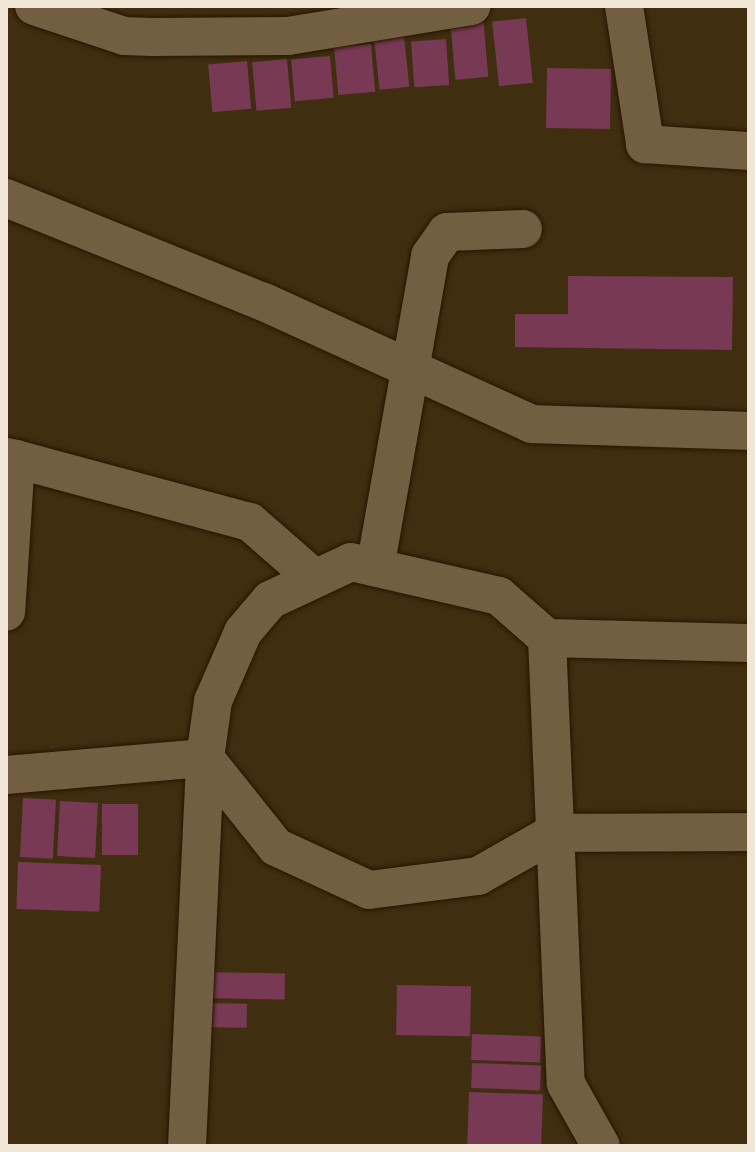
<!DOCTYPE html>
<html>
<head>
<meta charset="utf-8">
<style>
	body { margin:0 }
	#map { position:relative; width:755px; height:1152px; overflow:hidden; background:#402e11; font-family:Montserrat,sans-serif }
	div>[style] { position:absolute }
	.building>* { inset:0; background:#783954; transform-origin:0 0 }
	.roads { filter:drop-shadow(0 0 2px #261500) drop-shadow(0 0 2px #261500) }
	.street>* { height:38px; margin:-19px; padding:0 19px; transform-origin:19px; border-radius:19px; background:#725e41 }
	span { translate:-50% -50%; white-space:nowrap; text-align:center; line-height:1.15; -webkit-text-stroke:6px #352407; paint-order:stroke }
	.frame { position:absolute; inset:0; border:8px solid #f1e6d6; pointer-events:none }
</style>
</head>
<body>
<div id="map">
	<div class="building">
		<div style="left:483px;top:16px;width:61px;height:33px;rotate:85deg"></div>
		<div style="left:526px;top:18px;width:65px;height:34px;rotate:84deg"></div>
		<div style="left:404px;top:36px;width:51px;height:30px;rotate:84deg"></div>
		<div style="left:446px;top:39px;width:46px;height:35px;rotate:86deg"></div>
		<div style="left:371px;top:44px;width:48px;height:37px;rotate:85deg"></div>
		<div style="left:330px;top:56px;width:42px;height:39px;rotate:85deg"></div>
		<div style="left:287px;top:59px;width:49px;height:35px;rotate:85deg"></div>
		<div style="left:247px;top:61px;width:48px;height:39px;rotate:85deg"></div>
		<div style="left:547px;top:68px;width:64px;height:60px;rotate:1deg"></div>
		<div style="clip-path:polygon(568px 276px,733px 277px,732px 350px,515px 347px,515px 314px,568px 314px)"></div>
		<div style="left:23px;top:798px;width:33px;height:59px;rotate:3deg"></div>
		<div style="left:60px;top:801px;width:38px;height:55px;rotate:3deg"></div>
		<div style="left:102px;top:804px;width:36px;height:51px"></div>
		<div style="left:18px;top:862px;width:83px;height:47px;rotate:2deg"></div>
		<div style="left:204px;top:972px;width:81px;height:26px;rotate:1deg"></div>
		<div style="left:397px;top:985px;width:74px;height:50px;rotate:1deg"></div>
		<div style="left:201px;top:1003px;width:46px;height:24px;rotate:1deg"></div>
		<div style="left:472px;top:1034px;width:69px;height:26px;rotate:2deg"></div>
		<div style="left:472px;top:1063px;width:69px;height:25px;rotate:2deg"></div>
		<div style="left:469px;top:1092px;width:74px;height:52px;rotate:2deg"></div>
	</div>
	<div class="roads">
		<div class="street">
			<div style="left:34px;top:6px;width:95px;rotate:18.4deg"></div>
			<div style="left:124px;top:36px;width:28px;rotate:2deg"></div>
			<div style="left:152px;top:37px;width:136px;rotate:-0.4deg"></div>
			<div style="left:288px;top:36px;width:186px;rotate:-9.3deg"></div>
			<div style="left:624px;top:6px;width:140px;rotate:81.3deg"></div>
			<div style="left:645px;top:144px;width:104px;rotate:3.9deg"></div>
			<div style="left:6px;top:198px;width:278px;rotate:22deg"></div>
			<div style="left:264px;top:302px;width:294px;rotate:24.5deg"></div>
			<div style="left:532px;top:424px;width:217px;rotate:1.8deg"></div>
			<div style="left:6px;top:457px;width:10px;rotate:11deg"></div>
			<div style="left:16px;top:459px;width:153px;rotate:93.7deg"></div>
			<div style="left:16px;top:459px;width:242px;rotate:15.1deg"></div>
			<div style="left:250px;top:522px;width:86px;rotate:41.2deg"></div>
			<div style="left:376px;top:563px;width:312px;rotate:-80deg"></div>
			<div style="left:430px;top:256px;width:29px;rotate:-55deg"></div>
			<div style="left:447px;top:232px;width:76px;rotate:-2.3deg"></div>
			<div style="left:547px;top:638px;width:446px;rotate:87.6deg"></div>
			<div style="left:566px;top:1084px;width:71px;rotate:60.6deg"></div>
			<div style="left:205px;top:758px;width:114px;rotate:51.4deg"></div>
			<div style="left:276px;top:847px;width:102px;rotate:24.8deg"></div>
			<div style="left:369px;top:890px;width:110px;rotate:-7.3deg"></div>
			<div style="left:478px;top:876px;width:87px;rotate:-29.5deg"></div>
			<div style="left:554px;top:833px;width:195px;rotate:-0.3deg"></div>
			<div style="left:6px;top:775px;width:200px;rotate:-4.9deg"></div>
			<div style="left:205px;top:758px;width:58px;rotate:-82deg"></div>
			<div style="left:213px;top:701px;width:75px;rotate:-66.5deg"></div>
			<div style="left:243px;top:632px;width:42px;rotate:-49.8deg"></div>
			<div style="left:270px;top:600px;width:89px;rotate:-25.1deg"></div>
			<div style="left:351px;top:562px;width:152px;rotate:12.9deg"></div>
			<div style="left:499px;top:596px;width:64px;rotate:41.2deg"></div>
			<div style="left:547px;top:638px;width:202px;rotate:1.4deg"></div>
			<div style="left:187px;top:1146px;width:388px;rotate:-87.3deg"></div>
		</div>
	</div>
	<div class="frame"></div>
</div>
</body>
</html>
